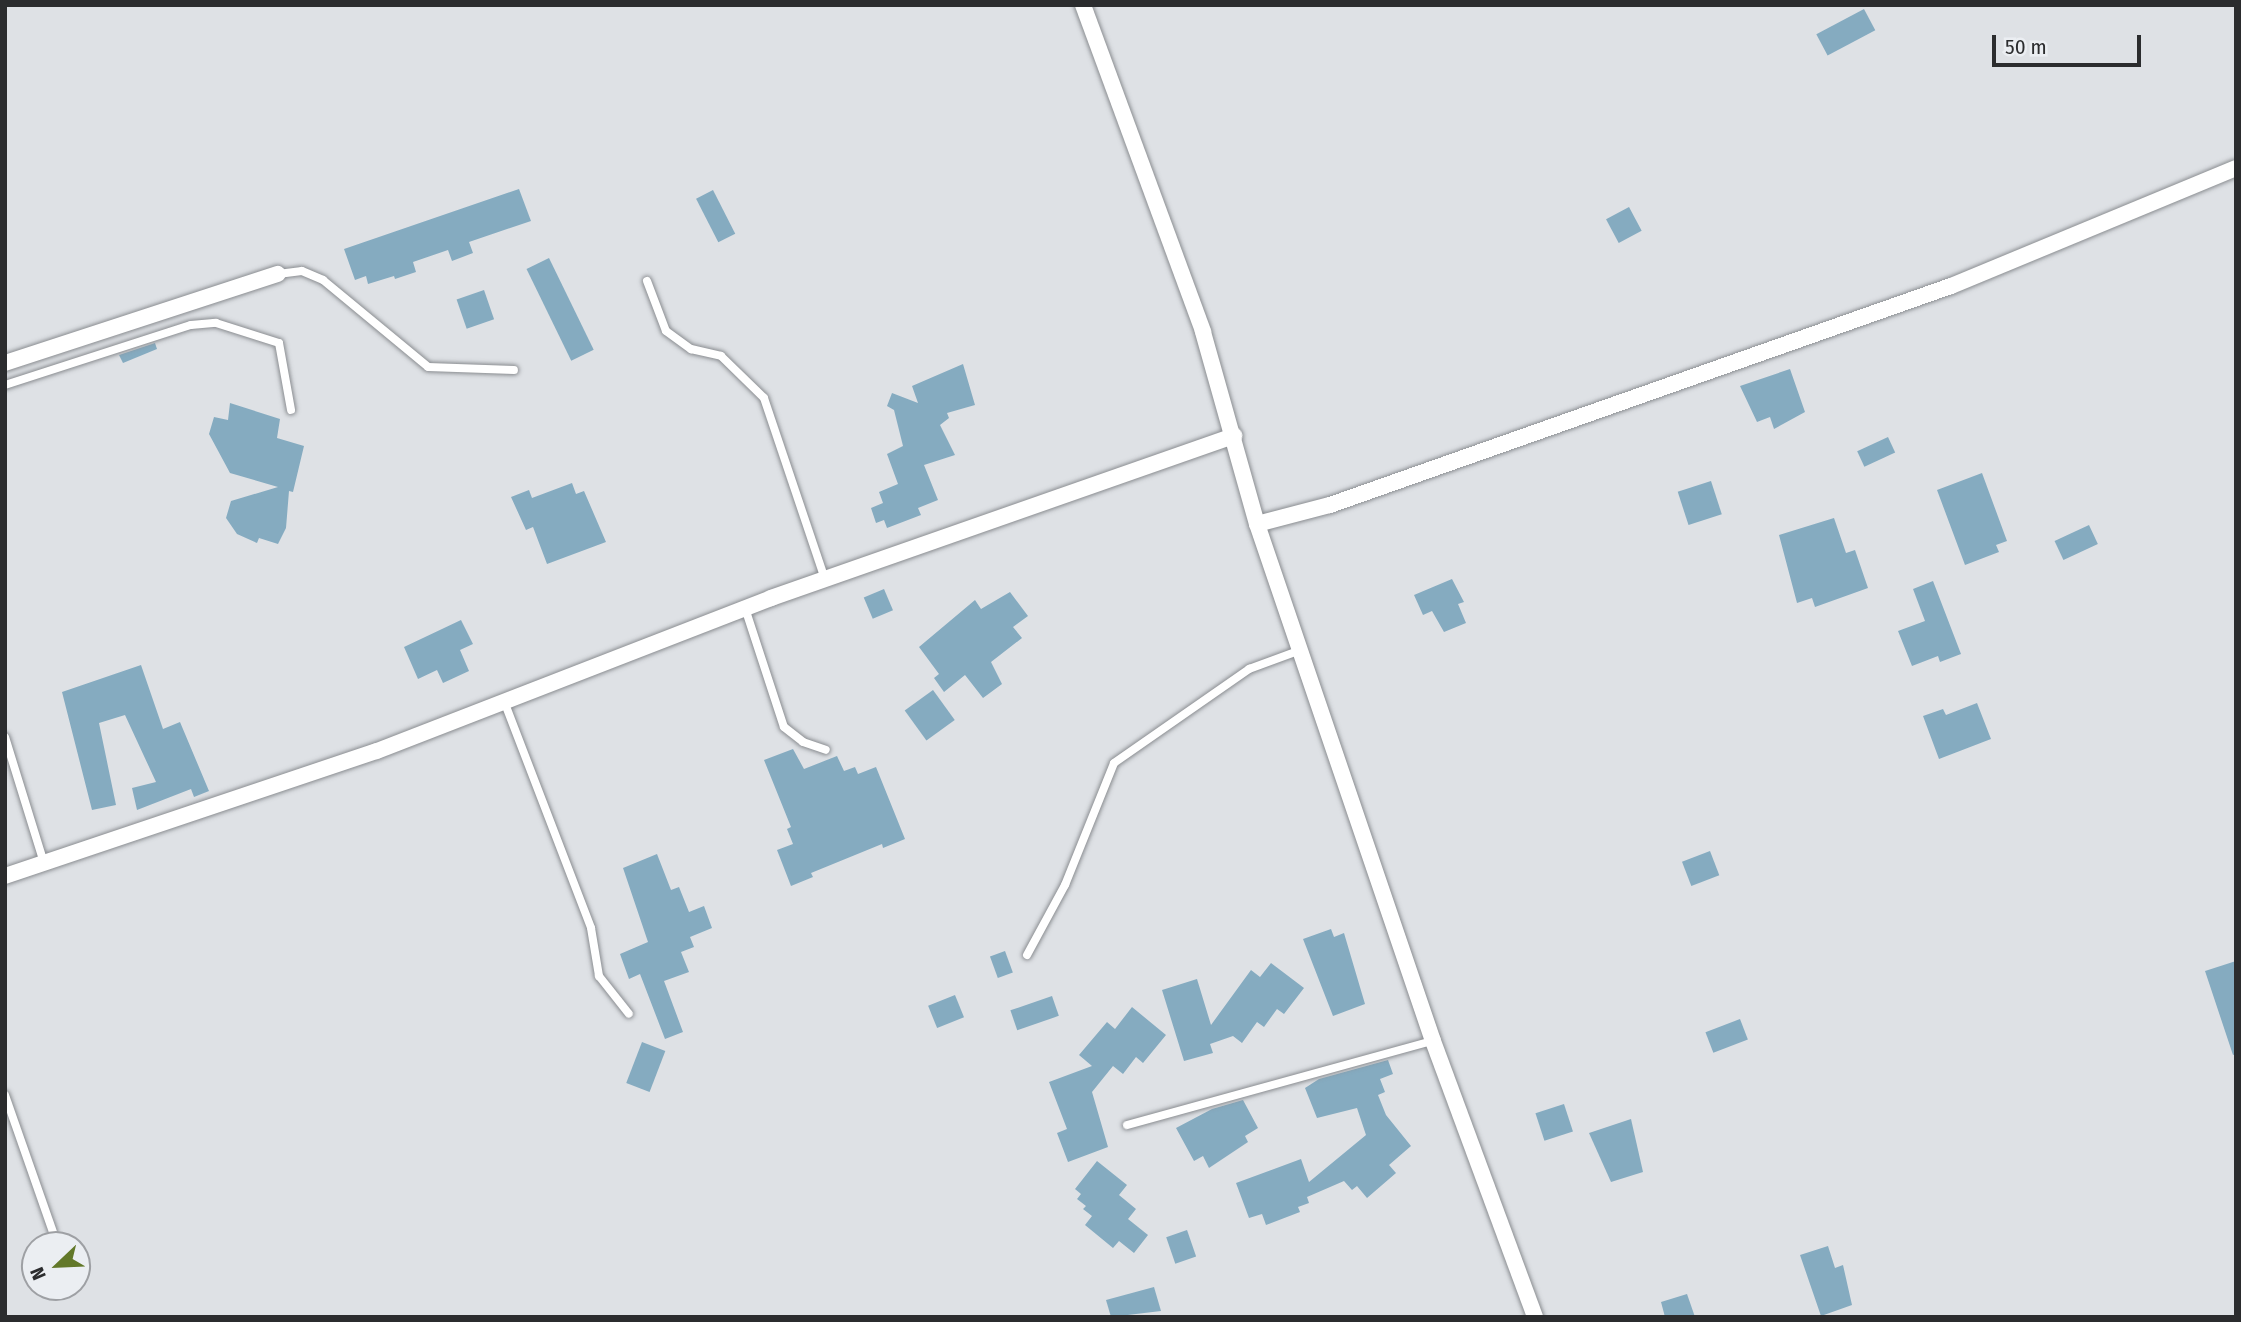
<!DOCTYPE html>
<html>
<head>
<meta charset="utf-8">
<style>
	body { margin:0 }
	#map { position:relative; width:2241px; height:1322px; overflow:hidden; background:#dee1e5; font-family:"Fira Sans Condensed",sans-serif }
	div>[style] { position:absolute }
	.building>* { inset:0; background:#85abc0; transform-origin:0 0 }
	.roads { filter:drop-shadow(0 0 2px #8a8d91) drop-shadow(0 0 2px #8a8d91) }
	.service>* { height:8px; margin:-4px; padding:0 4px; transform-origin:4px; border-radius:4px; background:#fff }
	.minor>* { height:16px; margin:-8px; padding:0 8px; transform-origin:8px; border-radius:8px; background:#fff }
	span { translate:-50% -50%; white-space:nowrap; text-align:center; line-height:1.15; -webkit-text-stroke:5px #ebeef2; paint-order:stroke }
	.frame { position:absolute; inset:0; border:7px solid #2b2c2e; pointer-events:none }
	.north { position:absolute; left:21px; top:1231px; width:70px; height:70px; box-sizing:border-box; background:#ebeef2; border:2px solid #9ea0a4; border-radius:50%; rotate:247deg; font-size:19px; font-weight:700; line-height:28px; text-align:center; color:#2b2c2e }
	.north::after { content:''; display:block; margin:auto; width:24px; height:32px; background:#627829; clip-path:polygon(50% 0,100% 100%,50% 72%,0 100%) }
	.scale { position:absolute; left:1992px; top:35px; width:149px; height:32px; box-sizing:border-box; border:4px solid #2b2c2e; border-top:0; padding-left:9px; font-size:21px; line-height:24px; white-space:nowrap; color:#2b2c2e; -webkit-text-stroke:5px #ebeef2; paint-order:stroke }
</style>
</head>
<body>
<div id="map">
	<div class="building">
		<div style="left:1864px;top:9px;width:24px;height:54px;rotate:62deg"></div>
		<div style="clip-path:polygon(519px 189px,531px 221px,469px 242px,473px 253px,452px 261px,448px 250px,413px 262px,416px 272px,395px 279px,394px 276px,368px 284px,366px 276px,355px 280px,344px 249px)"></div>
		<div style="left:713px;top:190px;width:49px;height:19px;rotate:63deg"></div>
		<div style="left:1629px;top:207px;width:27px;height:26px;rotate:62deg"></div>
		<div style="left:549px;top:258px;width:102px;height:25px;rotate:64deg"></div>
		<div style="left:484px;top:290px;width:31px;height:29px;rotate:71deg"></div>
		<div style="clip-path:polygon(155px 343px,157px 349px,123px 363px,119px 355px)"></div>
		<div style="clip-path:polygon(963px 364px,975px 405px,947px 413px,949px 418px,940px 425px,955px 455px,924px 465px,938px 500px,918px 508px,921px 515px,887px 528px,884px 520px,876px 523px,871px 508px,883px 503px,879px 492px,898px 484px,887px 454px,903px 446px,894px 410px,887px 406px,892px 393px,918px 403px,912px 386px)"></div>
		<div style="clip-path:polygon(1790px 369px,1805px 412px,1774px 429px,1770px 417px,1757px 422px,1740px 386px)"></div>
		<div style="clip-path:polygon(230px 403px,280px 419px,277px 438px,304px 446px,293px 492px,289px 491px,286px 528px,278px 544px,259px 538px,257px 543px,237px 534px,226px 518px,231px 501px,278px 487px,230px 473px,209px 434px,214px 417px,228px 420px)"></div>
		<div style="left:1888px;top:437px;width:17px;height:34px;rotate:65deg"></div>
		<div style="clip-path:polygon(1982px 473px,2007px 541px,1996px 545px,1999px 552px,1965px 565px,1937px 490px)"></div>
		<div style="left:1711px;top:481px;width:35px;height:35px;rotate:72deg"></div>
		<div style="clip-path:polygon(572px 483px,576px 494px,584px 491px,606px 542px,547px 564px,533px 527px,526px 530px,511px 497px,529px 490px,532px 498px)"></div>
		<div style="clip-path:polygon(1834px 518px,1846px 553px,1855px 550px,1868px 588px,1815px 607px,1812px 598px,1797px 603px,1779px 535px)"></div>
		<div style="left:2089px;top:525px;width:21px;height:38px;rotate:65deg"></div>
		<div style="clip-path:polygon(1452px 579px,1464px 602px,1458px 604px,1466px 623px,1444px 632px,1432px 611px,1423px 615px,1414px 595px)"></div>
		<div style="clip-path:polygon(1933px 581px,1961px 654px,1940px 662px,1938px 656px,1912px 666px,1898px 631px,1925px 621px,1913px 589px)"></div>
		<div style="left:884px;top:589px;width:23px;height:22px;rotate:67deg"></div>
		<div style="clip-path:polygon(1010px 592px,1028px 616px,1013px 627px,1022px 638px,991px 662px,1002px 684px,983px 698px,965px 675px,944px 692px,934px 678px,939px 674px,919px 647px,975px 600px,981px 609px)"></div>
		<div style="clip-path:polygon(461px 620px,473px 644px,460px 650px,469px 671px,443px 683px,437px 670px,418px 679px,404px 647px)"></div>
		<div style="clip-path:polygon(141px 665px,163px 729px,180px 722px,209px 791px,194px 797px,191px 789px,137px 810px,132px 788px,156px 782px,125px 715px,99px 723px,116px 805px,92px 810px,62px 692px)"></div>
		<div style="left:933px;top:690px;width:37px;height:35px;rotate:54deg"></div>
		<div style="clip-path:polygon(1977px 703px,1991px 739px,1939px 759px,1923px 716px,1943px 709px,1946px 715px)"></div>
		<div style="clip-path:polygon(793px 749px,804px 769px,837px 756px,844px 771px,855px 767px,858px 774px,876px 767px,905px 839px,883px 848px,882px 844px,811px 873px,813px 877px,791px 886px,777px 850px,793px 844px,787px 829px,791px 827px,764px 760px)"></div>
		<div style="left:1710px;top:851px;width:26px;height:30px;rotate:69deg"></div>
		<div style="clip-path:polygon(657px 854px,671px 890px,679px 887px,689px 912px,704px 906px,712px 928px,690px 937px,694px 947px,681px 952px,689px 972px,664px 981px,683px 1032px,665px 1039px,640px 974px,629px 979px,620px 954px,648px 942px,623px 868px)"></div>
		<div style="clip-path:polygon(1331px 929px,1334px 937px,1344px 933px,1365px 1004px,1333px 1016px,1303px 939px)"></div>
		<div style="left:1005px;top:951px;width:23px;height:16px;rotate:70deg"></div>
		<div style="clip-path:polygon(2236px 961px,2236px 1054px,2233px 1055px,2205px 971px)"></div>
		<div style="clip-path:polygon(1271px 963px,1304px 988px,1284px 1014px,1277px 1009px,1264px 1027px,1257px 1022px,1242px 1043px,1233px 1036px,1210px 1044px,1213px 1053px,1184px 1061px,1162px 990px,1197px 979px,1211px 1025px,1251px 970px,1260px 977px)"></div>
		<div style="left:955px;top:995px;width:24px;height:29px;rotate:68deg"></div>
		<div style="left:1052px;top:996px;width:21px;height:44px;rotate:71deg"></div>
		<div style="clip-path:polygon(1132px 1007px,1166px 1035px,1143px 1063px,1136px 1057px,1123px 1074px,1113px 1066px,1092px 1092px,1108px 1147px,1068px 1162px,1057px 1133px,1067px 1129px,1049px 1082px,1092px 1066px,1079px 1055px,1107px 1022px,1115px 1029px)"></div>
		<div style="left:1740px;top:1019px;width:22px;height:37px;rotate:69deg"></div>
		<div style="left:642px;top:1042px;width:25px;height:44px;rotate:21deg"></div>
		<div style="clip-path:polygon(1388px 1060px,1393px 1074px,1380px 1079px,1385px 1092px,1378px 1095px,1386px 1115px,1411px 1146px,1389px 1165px,1396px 1173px,1367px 1198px,1357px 1186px,1352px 1190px,1344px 1181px,1307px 1197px,1309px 1203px,1298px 1207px,1300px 1212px,1266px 1225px,1262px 1214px,1249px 1218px,1236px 1183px,1301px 1159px,1309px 1182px,1366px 1135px,1357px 1108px,1317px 1118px,1305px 1088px,1319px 1079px)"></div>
		<div style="clip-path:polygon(1243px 1100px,1258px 1128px,1245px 1136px,1248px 1142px,1209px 1168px,1203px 1156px,1194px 1161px,1176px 1128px,1212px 1109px)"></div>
		<div style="left:1564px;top:1104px;width:29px;height:30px;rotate:72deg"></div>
		<div style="clip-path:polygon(1631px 1119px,1643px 1172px,1611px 1182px,1589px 1133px)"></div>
		<div style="clip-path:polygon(1097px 1161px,1127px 1185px,1119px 1195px,1136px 1209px,1128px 1219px,1148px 1235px,1134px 1253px,1119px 1241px,1113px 1248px,1085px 1225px,1092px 1216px,1083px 1209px,1086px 1206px,1077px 1199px,1081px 1194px,1075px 1189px)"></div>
		<div style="left:1187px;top:1230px;width:28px;height:22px;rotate:71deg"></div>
		<div style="clip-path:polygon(1828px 1246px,1835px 1268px,1843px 1265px,1852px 1305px,1821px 1316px,1800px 1255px)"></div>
		<div style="clip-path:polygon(1154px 1287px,1161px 1311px,1111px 1317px,1106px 1300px)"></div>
		<div style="clip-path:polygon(1687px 1294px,1695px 1317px,1665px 1317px,1661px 1302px)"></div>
	</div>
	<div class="roads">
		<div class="service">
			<div style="left:278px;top:274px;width:24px;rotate:-7deg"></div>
			<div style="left:302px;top:271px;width:23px;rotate:23deg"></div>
			<div style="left:323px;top:280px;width:136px;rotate:39.6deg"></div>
			<div style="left:428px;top:367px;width:86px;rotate:2deg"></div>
			<div style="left:647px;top:281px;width:53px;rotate:69.2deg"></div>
			<div style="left:666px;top:331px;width:31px;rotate:36deg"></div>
			<div style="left:691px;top:349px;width:31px;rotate:13deg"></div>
			<div style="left:721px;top:356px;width:60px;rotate:44.3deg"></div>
			<div style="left:764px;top:398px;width:191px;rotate:71.4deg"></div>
			<div style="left:5px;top:385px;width:195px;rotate:-17.9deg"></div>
			<div style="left:191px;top:325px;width:25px;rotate:-5deg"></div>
			<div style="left:216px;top:323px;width:66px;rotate:17.6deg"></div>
			<div style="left:279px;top:343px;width:68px;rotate:79.8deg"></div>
			<div style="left:745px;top:608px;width:125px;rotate:71.9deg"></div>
			<div style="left:784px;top:727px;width:24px;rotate:38deg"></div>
			<div style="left:803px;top:742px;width:24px;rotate:19deg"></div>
			<div style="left:504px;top:701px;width:243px;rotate:69deg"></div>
			<div style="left:591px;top:928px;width:49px;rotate:80.5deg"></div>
			<div style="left:599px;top:976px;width:48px;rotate:51.7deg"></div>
			<div style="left:5px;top:737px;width:132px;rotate:72.8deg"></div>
			<div style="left:1027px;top:955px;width:80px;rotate:-61.5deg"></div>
			<div style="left:1065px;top:885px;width:131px;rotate:-68.1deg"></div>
			<div style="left:1114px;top:763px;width:165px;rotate:-34.8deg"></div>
			<div style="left:1249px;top:669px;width:55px;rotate:-20.1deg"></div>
			<div style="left:5px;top:1095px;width:145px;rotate:70.7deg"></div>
			<div style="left:1127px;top:1125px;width:317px;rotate:-15.4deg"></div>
		</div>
		<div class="minor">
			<div style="left:1083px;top:5px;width:348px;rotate:69.8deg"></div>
			<div style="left:1203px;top:332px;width:199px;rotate:74.3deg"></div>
			<div style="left:1257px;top:524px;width:546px;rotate:71.2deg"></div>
			<div style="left:1433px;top:1041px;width:294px;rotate:69.7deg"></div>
			<div style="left:5px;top:363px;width:287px;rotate:-18.1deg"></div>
			<div style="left:1257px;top:524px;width:75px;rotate:-14.6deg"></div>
			<div style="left:1330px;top:505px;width:658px;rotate:-19.43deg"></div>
			<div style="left:1951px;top:286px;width:308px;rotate:-22.5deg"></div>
			<div style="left:5px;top:876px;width:392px;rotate:-18.6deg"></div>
			<div style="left:377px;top:751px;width:423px;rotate:-21.2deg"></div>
			<div style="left:771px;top:598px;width:491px;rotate:-19.3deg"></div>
		</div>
	</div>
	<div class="frame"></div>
	<div class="north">N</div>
	<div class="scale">50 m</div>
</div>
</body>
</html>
